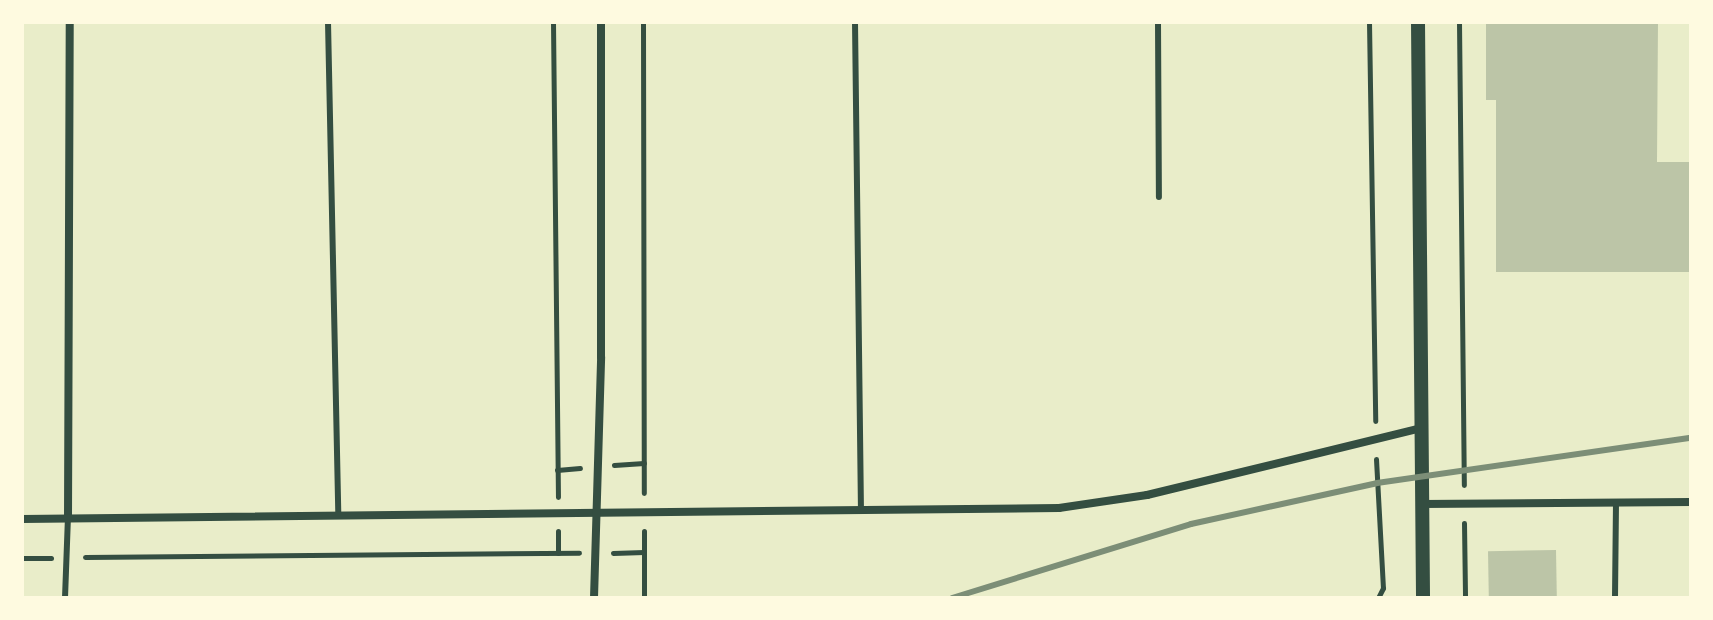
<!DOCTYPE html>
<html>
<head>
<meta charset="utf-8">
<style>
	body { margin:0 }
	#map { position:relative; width:1713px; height:620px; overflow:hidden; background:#e9edc9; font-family:Commissioner,sans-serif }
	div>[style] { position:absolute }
	.building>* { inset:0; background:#bcc5a7; transform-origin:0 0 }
	.path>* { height:5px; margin:-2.5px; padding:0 2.5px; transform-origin:2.5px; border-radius:2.5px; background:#344e41 }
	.service>* { height:6px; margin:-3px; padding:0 3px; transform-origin:3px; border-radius:3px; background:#344e41 }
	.minor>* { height:8px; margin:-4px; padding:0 4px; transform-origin:4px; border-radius:4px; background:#344e41 }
	.tertiary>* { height:14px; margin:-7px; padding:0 7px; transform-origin:7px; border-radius:7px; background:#344e41 }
	.rail>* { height:6px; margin:-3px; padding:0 3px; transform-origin:3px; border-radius:3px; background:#7c8e77 }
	span { translate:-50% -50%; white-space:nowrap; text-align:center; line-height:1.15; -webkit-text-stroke:8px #fefae0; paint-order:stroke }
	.frame { position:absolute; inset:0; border:24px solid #fefae0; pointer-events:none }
</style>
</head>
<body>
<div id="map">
	<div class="building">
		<div style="clip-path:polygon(1486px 22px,1658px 22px,1657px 162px,1691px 162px,1691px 272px,1496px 272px,1496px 100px,1486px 100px)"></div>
		<div style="left:1556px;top:550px;width:48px;height:68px;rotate:89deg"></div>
	</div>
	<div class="path">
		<div style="left:553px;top:22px;width:475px;rotate:89.4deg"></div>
		<div style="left:643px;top:22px;width:471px;rotate:89.9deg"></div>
		<div style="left:1369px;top:22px;width:399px;rotate:89.1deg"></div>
		<div style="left:1459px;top:22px;width:463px;rotate:89.4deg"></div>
		<div style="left:1376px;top:459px;width:129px;rotate:86.9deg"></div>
		<div style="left:1383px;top:588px;width:11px;rotate:117deg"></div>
		<div style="left:614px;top:465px;width:30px;rotate:-4deg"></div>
		<div style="left:557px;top:470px;width:23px;rotate:-5deg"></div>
		<div style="left:1464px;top:523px;width:75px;rotate:89.2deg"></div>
		<div style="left:558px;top:531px;width:22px;rotate:90deg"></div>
		<div style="left:613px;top:553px;width:31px;rotate:-2deg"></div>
		<div style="left:85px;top:557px;width:494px;rotate:-0.5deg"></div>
		<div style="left:22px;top:558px;width:29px"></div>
		<div style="left:644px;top:598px;width:67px;rotate:-90deg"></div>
	</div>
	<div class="service">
		<div style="left:328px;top:22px;width:493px;rotate:88.8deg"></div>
		<div style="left:855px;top:22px;width:488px;rotate:89.3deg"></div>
		<div style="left:1158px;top:22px;width:175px;rotate:89.7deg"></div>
		<div style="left:65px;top:598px;width:80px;rotate:-87.9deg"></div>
		<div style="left:1615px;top:598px;width:96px;rotate:-89.4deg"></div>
	</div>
	<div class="minor">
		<div style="left:1422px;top:504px;width:269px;rotate:-0.4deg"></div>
		<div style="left:68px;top:518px;width:496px;rotate:-89.8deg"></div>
		<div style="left:22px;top:519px;width:1037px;rotate:-0.61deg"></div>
		<div style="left:1059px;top:508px;width:89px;rotate:-8.4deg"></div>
		<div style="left:1147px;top:495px;width:282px;rotate:-13.7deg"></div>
		<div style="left:594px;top:598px;width:241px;rotate:-88.3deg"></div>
		<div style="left:601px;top:357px;width:335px;rotate:-90deg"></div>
	</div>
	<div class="tertiary">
		<div style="left:1418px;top:22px;width:576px;rotate:89.5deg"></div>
	</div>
	<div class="rail">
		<div style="left:952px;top:598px;width:250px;rotate:-17.2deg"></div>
		<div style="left:1191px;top:524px;width:190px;rotate:-12.4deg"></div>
		<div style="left:1377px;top:483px;width:317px;rotate:-8.2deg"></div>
	</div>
	<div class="frame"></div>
</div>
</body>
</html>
